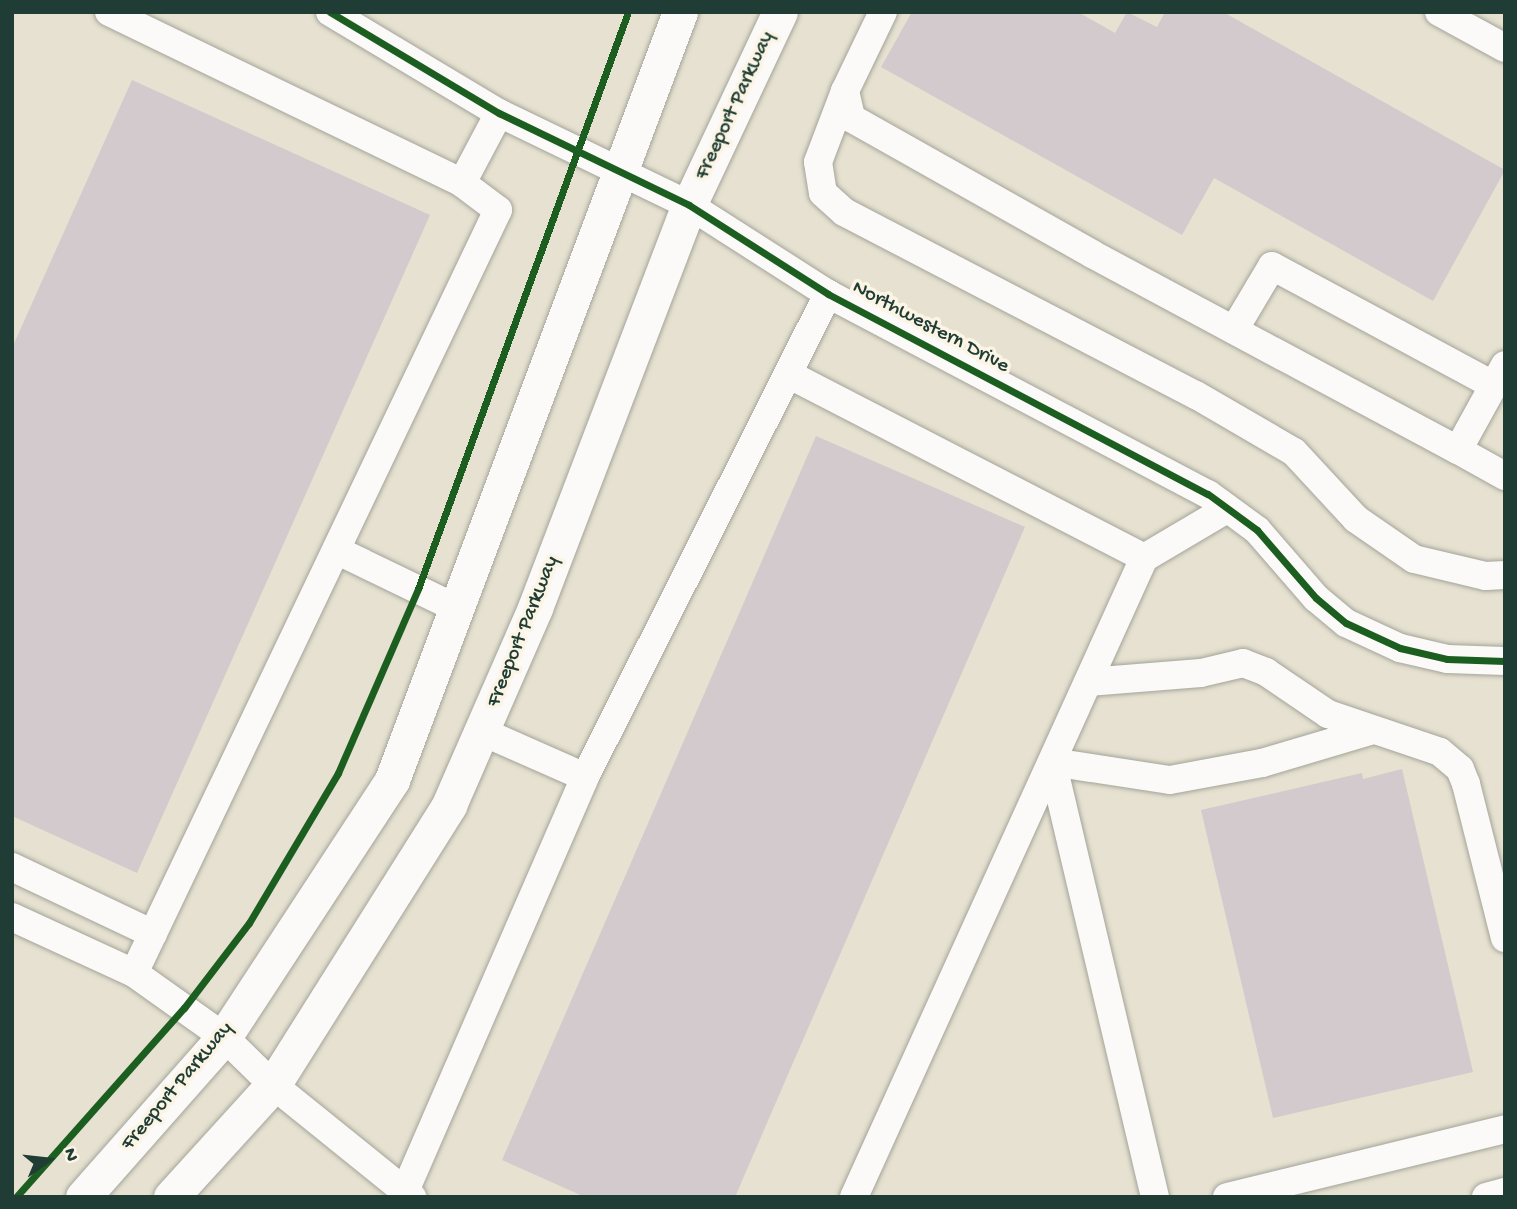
<!DOCTYPE html>
<html>
<head>
<meta charset="utf-8">
<style>
	body { margin:0 }
	#map { position:relative; width:1517px; height:1209px; overflow:hidden; background:#e6e1d0; font-family:"Gochi Hand",sans-serif }
	div>[style] { position:absolute }
	.building>* { inset:0; background:#d2cacc }
	.roads { filter:drop-shadow(0 0 2px #a3a49a) drop-shadow(0 0 2px #a3a49a) }
	.minor>* { height:28px; margin:-14px; padding:0 14px; transform-origin:14px; border-radius:14px; background:#fbfaf8 }
	.major>* { height:35px; margin:-17.5px; padding:0 17.5px; transform-origin:17.5px; border-radius:17.5px; background:#fbfaf8 }
	.cycleway>* { height:7px; margin:-3.5px; padding:0 3.5px; transform-origin:3.5px; border-radius:3.5px; background:#1b5e20 }
	span { translate:-50% -50%; white-space:nowrap; text-align:center; line-height:1.15; -webkit-text-stroke:7px #fcf5e5; paint-order:stroke }
	.street-label { font-size:21px; color:#1f3d34 }
	.frame { position:absolute; inset:0; border:14px solid #1f3d34; pointer-events:none }
	.north { position:absolute; left:14px; top:1125px; width:70px; height:70px; -webkit-text-stroke:5px #fcf5e5; paint-order:stroke; rotate:76deg; font-size:19px; font-weight:700; line-height:28px; text-align:center; color:#1f3d34 }
	.north::after { content:''; display:block; margin:auto; width:24px; height:32px; background:#1f3d34; clip-path:polygon(50% 0,100% 100%,50% 72%,0 100%) }
</style>
</head>
<body>
<div id="map">
	<div class="building">
		<div style="clip-path:polygon(912px 12px,1078px 12px,1115px 33px,1127px 12px,1157px 27px,1165px 12px,1223px 12px,1505px 170px,1433px 301px,1214px 178px,1182px 235px,881px 67px)"></div>
		<div style="clip-path:polygon(132px 80px,430px 215px,137px 873px,12px 816px,12px 348px)"></div>
		<div style="clip-path:polygon(816px 436px,1025px 527px,735px 1197px,585px 1197px,502px 1160px)"></div>
		<div style="clip-path:polygon(1402px 769px,1473px 1072px,1273px 1118px,1201px 810px,1362px 773px,1363px 779px)"></div>
	</div>
	<div class="roads">
		<div class="minor">
			<div style="left:109px;top:12px;width:392px;rotate:25.8deg"></div>
			<div style="left:462px;top:183px;width:45px;rotate:36.9deg"></div>
			<div style="left:498px;top:210px;width:845px;rotate:115.5deg"></div>
			<div style="left:330px;top:12px;width:197px;rotate:30.9deg"></div>
			<div style="left:499px;top:113px;width:211px;rotate:25.8deg"></div>
			<div style="left:689px;top:205px;width:165px;rotate:32.6deg"></div>
			<div style="left:828px;top:294px;width:429px;rotate:27.8deg"></div>
			<div style="left:1208px;top:494px;width:61px;rotate:36.3deg"></div>
			<div style="left:1257px;top:530px;width:90px;rotate:49.1deg"></div>
			<div style="left:1316px;top:598px;width:39px;rotate:40deg"></div>
			<div style="left:1346px;top:623px;width:60px;rotate:24.8deg"></div>
			<div style="left:1400px;top:648px;width:48px;rotate:13.2deg"></div>
			<div style="left:1447px;top:659px;width:58px;rotate:2deg"></div>
			<div style="left:883px;top:12px;width:88px;rotate:115.7deg"></div>
			<div style="left:845px;top:91px;width:28px;rotate:77deg"></div>
			<div style="left:851px;top:118px;width:277px;rotate:29.4deg"></div>
			<div style="left:1092px;top:254px;width:415px;rotate:28.2deg"></div>
			<div style="left:1458px;top:450px;width:97px;rotate:-61.1deg"></div>
			<div style="left:1439px;top:12px;width:75px;rotate:28.6deg"></div>
			<div style="left:845px;top:91px;width:76px;rotate:110.8deg"></div>
			<div style="left:818px;top:162px;width:31px;rotate:81deg"></div>
			<div style="left:823px;top:193px;width:28px;rotate:42deg"></div>
			<div style="left:844px;top:212px;width:397px;rotate:27.5deg"></div>
			<div style="left:1196px;top:395px;width:113px;rotate:30.2deg"></div>
			<div style="left:1294px;top:452px;width:91px;rotate:47.2deg"></div>
			<div style="left:1356px;top:519px;width:70px;rotate:34.6deg"></div>
			<div style="left:1414px;top:559px;width:74px;rotate:13.3deg"></div>
			<div style="left:1486px;top:576px;width:19px;rotate:-3deg"></div>
			<div style="left:462px;top:183px;width:79px;rotate:-62.1deg"></div>
			<div style="left:1234px;top:330px;width:74px;rotate:-59.3deg"></div>
			<div style="left:1272px;top:266px;width:251px;rotate:28.3deg"></div>
			<div style="left:788px;top:374px;width:401px;rotate:27.3deg"></div>
			<div style="left:1458px;top:450px;width:54px;rotate:29deg"></div>
			<div style="left:336px;top:550px;width:136px;rotate:25.8deg"></div>
			<div style="left:1088px;top:682px;width:113px;rotate:-4.6deg"></div>
			<div style="left:1201px;top:673px;width:43px;rotate:-13.4deg"></div>
			<div style="left:1243px;top:663px;width:25px;rotate:21deg"></div>
			<div style="left:1266px;top:672px;width:75px;rotate:34.1deg"></div>
			<div style="left:1328px;top:714px;width:118px;rotate:18.7deg"></div>
			<div style="left:1440px;top:752px;width:26px;rotate:40deg"></div>
			<div style="left:1460px;top:769px;width:16px;rotate:68deg"></div>
			<div style="left:1466px;top:784px;width:159px;rotate:75.8deg"></div>
			<div style="left:483px;top:732px;width:111px;rotate:23.8deg"></div>
			<div style="left:585px;top:777px;width:541px;rotate:-63.29deg"></div>
			<div style="left:12px;top:867px;width:156px;rotate:25.4deg"></div>
			<div style="left:12px;top:917px;width:134px;rotate:24.7deg"></div>
			<div style="left:134px;top:973px;width:110px;rotate:35.4deg"></div>
			<div style="left:224px;top:1037px;width:69px;rotate:44.4deg"></div>
			<div style="left:273px;top:1085px;width:179px;rotate:38.9deg"></div>
			<div style="left:405px;top:1191px;width:451px;rotate:-66.5deg"></div>
			<div style="left:854px;top:1197px;width:702px;rotate:-65.59deg"></div>
			<div style="left:1144px;top:558px;width:96px;rotate:-30.6deg"></div>
			<div style="left:1155px;top:1197px;width:447px;rotate:-103.3deg"></div>
			<div style="left:1052px;top:762px;width:119px;rotate:8.7deg"></div>
			<div style="left:1170px;top:780px;width:94px;rotate:-10.5deg"></div>
			<div style="left:1262px;top:763px;width:113px;rotate:-16.5deg"></div>
			<div style="left:1227px;top:1197px;width:286px;rotate:-13.7deg"></div>
			<div style="left:1486px;top:1197px;width:20px;rotate:-15deg"></div>
		</div>
		<div class="major">
			<div style="left:83px;top:1197px;width:213px;rotate:-48.6deg"></div>
			<div style="left:224px;top:1037px;width:307px;rotate:-56.8deg"></div>
			<div style="left:392px;top:780px;width:820px;rotate:-69.44deg"></div>
			<div style="left:171px;top:1197px;width:151px;rotate:-47.7deg"></div>
			<div style="left:273px;top:1085px;width:331px;rotate:-57.8deg"></div>
			<div style="left:449px;top:805px;width:215px;rotate:-66.4deg"></div>
			<div style="left:535px;top:608px;width:431px;rotate:-69.1deg"></div>
			<div style="left:689px;top:205px;width:213px;rotate:-64.8deg"></div>
		</div>
	</div>
	<div class="cycleway">
		<div style="left:330px;top:12px;width:197px;rotate:30.9deg"></div>
		<div style="left:499px;top:113px;width:211px;rotate:25.8deg"></div>
		<div style="left:689px;top:205px;width:165px;rotate:32.6deg"></div>
		<div style="left:828px;top:294px;width:429px;rotate:27.8deg"></div>
		<div style="left:1208px;top:494px;width:61px;rotate:36.3deg"></div>
		<div style="left:1257px;top:530px;width:90px;rotate:49.1deg"></div>
		<div style="left:1316px;top:598px;width:39px;rotate:40deg"></div>
		<div style="left:1346px;top:623px;width:60px;rotate:24.8deg"></div>
		<div style="left:1400px;top:648px;width:48px;rotate:13.2deg"></div>
		<div style="left:1447px;top:659px;width:58px;rotate:2deg"></div>
		<div style="left:16px;top:1197px;width:253px;rotate:-48.4deg"></div>
		<div style="left:184px;top:1008px;width:107px;rotate:-52.6deg"></div>
		<div style="left:249px;top:923px;width:174px;rotate:-59.3deg"></div>
		<div style="left:338px;top:773px;width:201px;rotate:-66.5deg"></div>
		<div style="left:418px;top:589px;width:614px;rotate:-70deg"></div>
	</div>
	<div class="street-label">
		<span style="left:736px;top:106px;rotate:-65deg">Freeport Parkway</span>
		<span style="left:930px;top:328px;rotate:28deg">Northwestern Drive</span>
		<span style="left:524px;top:632px;rotate:-68deg">Freeport Parkway</span>
		<span style="left:178px;top:1087px;rotate:-50deg">Freeport Parkway</span>
	</div>
	<div class="frame"></div>
	<div class="north">N</div>
</div>
</body>
</html>
